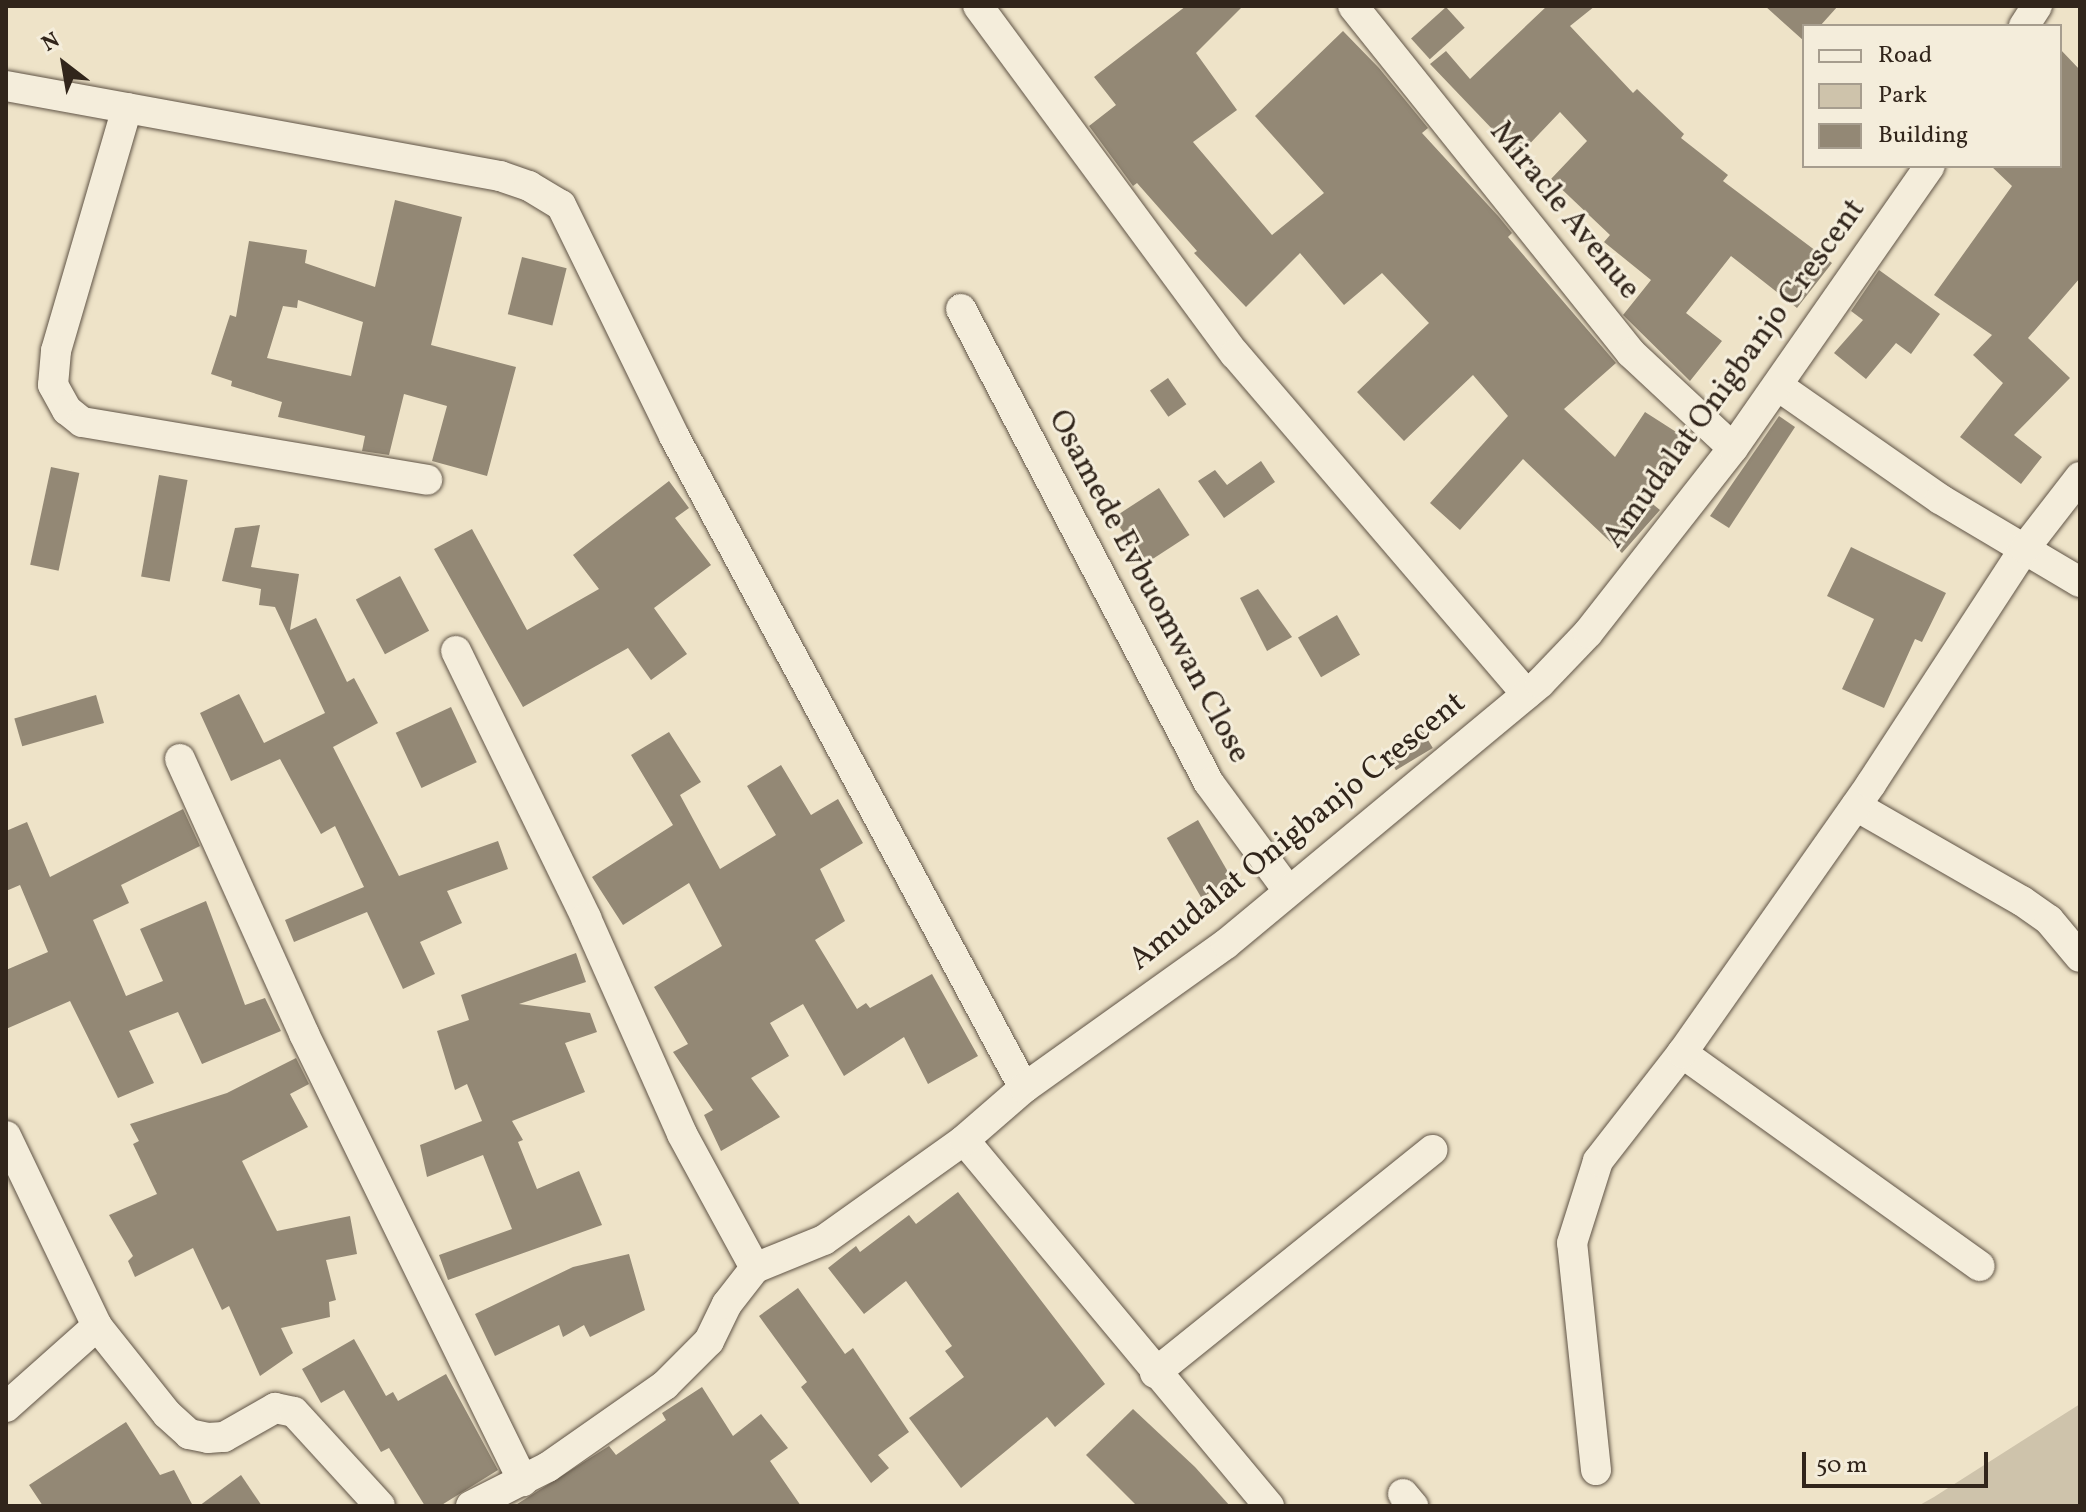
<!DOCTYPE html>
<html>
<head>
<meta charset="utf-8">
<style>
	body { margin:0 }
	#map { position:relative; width:2086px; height:1512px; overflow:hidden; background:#eee3c8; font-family:Vollkorn,serif }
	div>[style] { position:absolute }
	.green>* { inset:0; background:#cec3ab }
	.building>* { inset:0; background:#938875; transform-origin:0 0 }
	.roads { filter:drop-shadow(0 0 2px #605446) drop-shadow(0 0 2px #605446) }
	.minor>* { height:30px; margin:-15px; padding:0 15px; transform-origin:15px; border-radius:15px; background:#f4eddb }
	span { translate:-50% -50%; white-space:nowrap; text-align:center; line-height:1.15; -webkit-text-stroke:6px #f4eddb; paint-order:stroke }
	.street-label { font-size:32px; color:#31251b }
	.frame { position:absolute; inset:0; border:8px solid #31251b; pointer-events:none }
	.legend { position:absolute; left:1802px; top:24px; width:260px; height:144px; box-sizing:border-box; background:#f4eddb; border:2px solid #a69d8e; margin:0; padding:10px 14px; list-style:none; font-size:24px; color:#31251b }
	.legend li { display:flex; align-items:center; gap:16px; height:40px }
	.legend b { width:40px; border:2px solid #a69d8e }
	.north { position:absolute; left:24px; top:24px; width:80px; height:80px; -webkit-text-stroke:6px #f4eddb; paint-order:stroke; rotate:329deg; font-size:22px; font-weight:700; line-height:32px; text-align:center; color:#31251b }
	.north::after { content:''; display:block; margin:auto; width:28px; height:36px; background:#31251b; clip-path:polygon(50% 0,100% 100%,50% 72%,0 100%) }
	.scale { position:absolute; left:1802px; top:1452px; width:186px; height:36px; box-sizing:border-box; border:4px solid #31251b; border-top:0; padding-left:10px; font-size:24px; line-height:28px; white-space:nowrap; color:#31251b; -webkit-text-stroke:6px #f4eddb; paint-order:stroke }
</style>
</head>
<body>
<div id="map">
	<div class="green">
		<div style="clip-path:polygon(2080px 1404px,2080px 1506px,1918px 1506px,1934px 1497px)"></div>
	</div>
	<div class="building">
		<div style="clip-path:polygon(1186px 6px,1243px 6px,1196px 53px,1237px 110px,1193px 142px,1272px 235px,1324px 193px,1255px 116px,1343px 31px,1379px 68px,1428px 128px,1422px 133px,1499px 217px,1512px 233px,1508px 237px,1616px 363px,1564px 409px,1615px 457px,1645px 412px,1684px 437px,1644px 497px,1660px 510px,1622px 553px,1523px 459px,1460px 530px,1430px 503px,1508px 416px,1473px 375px,1404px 441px,1357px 392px,1429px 323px,1382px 273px,1344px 305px,1300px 253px,1246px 307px,1194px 253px,1197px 251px,1137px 183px,1133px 186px,1089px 126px,1116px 105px,1094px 77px)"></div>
		<div style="clip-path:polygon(1547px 6px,1595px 6px,1570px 26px,1633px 93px,1637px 89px,1684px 134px,1681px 138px,1728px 175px,1723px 181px,1832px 263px,1797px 308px,1731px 256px,1686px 313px,1722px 341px,1690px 381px,1623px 315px,1651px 280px,1604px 242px,1610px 235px,1551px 179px,1587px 141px,1560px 112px,1518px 156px,1430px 64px,1446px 51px,1470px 79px)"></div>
		<div style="clip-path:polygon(1765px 6px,1838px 6px,1820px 26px,1804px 26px,1804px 41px)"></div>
		<div style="left:1446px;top:7px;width:28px;height:47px;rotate:48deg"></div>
		<div style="clip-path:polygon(2060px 49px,2080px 70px,2080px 278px,2028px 338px,2070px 378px,2014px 435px,2042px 457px,2021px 484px,1960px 437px,2003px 383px,1973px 355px,1992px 335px,1934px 295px,2012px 186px,1991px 166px,2060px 166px)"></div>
		<div style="clip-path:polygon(evenodd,395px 200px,462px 217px,431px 345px,516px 367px,487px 476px,432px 461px,447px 406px,404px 394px,389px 455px,362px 451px,365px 436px,278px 417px,282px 402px,231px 386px,232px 381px,211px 374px,230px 315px,236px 317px,249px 241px,307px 250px,305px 263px,375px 287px,395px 200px,298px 300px,363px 322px,351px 376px,267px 358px,283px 306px,297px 308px,298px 300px)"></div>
		<div style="left:522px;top:257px;width:46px;height:59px;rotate:14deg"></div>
		<div style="clip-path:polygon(1879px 270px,1940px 314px,1911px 354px,1896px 343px,1866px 379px,1834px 353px,1863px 320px,1851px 311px)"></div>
		<div style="left:1168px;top:378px;width:32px;height:22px;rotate:55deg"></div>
		<div style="clip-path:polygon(1779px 416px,1795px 427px,1729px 528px,1710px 516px)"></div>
		<div style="clip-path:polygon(1261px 461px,1275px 482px,1224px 518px,1198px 481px,1215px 470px,1227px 485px)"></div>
		<div style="left:51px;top:467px;width:29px;height:100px;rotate:12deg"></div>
		<div style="left:159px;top:475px;width:29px;height:103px;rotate:10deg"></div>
		<div style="clip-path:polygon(669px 481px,689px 508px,675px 518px,711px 565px,654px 608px,687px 654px,651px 680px,628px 648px,523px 707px,434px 549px,472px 529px,527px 630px,599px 589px,573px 555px)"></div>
		<div style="left:1159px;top:488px;width:56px;height:54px;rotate:57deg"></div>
		<div style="clip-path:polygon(260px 525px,251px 567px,299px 574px,290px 630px,316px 618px,347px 682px,354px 678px,378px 723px,333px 747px,399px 876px,498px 841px,508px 869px,447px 891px,462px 923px,420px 942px,435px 974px,403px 989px,367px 912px,294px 942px,285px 920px,364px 887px,335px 826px,321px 834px,280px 759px,231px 781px,200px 713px,239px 694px,264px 743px,325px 713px,275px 607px,259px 605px,261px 589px,222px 581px,235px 528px)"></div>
		<div style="clip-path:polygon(1851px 547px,1946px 593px,1922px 642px,1915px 639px,1884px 708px,1842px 689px,1874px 619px,1827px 596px)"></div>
		<div style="left:400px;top:576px;width:62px;height:50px;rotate:62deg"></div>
		<div style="clip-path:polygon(1258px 589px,1292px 637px,1267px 651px,1240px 598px)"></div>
		<div style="left:1337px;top:615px;width:46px;height:45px;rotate:60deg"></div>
		<div style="left:96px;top:695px;width:29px;height:85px;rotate:74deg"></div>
		<div style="left:451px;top:707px;width:61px;height:61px;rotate:65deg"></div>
		<div style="left:1422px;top:730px;width:21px;height:43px;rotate:59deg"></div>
		<div style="clip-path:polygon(669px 732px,701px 782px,680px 795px,720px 869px,776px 835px,747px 786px,781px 765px,811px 815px,838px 799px,863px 843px,820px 869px,845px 921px,815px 940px,857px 1009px,866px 1003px,870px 1008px,932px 974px,978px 1056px,928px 1084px,904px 1037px,844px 1076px,803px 1004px,770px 1023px,789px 1056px,751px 1078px,780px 1117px,721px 1151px,704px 1115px,713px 1110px,673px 1052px,688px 1044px,654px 987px,722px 946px,689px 883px,623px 925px,592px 877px,673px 825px,631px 755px)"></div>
		<div style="clip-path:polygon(183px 809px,200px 846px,121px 885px,129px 903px,93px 920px,126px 996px,163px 981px,140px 929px,206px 901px,245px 1005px,265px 998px,281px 1031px,202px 1064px,178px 1012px,129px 1031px,154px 1083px,118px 1098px,70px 1001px,6px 1029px,6px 970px,48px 952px,20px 885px,6px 891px,6px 831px,27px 822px,50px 877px)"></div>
		<div style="left:1198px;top:820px;width:69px;height:36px;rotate:60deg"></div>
		<div style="clip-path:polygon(576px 953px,586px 982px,519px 1004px,590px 1013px,597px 1032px,565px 1043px,585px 1092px,512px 1121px,523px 1140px,518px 1142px,537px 1189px,579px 1171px,602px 1225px,448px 1280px,439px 1255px,512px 1229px,483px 1155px,427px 1177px,420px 1145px,482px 1121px,467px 1084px,455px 1090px,437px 1031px,469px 1020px,461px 995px)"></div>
		<div style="clip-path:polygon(296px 1058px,309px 1084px,290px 1094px,308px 1127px,242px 1161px,277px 1231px,350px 1216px,357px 1254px,326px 1260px,336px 1300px,329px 1302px,330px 1317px,281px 1328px,293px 1353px,260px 1376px,229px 1306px,222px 1310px,193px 1248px,135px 1277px,128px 1261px,133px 1256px,109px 1215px,157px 1194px,133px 1144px,139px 1141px,130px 1124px,227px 1093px)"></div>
		<div style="clip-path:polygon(958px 1192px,1105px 1384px,1055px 1427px,1047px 1417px,961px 1488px,909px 1418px,964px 1377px,945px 1351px,952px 1346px,906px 1281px,864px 1314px,828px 1268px,856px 1246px,860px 1252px,909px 1215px,916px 1224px)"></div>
		<div style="clip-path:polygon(629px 1254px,645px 1310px,590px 1337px,584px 1325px,563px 1337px,559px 1325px,495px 1356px,475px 1314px,573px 1267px)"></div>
		<div style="clip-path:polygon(798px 1288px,845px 1354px,853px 1348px,909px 1432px,878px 1455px,889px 1468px,871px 1483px,801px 1387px,807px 1382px,759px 1316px)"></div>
		<div style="clip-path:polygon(354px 1339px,386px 1396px,393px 1392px,398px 1401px,446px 1374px,498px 1470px,440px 1506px,425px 1506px,389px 1448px,381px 1452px,344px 1390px,321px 1403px,302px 1369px)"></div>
		<div style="clip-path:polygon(702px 1387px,733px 1436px,761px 1414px,788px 1448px,770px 1461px,801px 1506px,514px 1506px,609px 1446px,616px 1455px,666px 1420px,662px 1413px)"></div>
		<div style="clip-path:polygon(1133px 1409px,1195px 1467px,1230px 1506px,1137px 1506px,1086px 1455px)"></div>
		<div style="clip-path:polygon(126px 1422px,160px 1475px,174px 1470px,193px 1506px,43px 1506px,29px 1485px)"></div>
		<div style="clip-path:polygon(241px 1475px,262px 1506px,199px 1506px)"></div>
	</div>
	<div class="roads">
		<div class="minor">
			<div style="left:978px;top:6px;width:433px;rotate:53.6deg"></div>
			<div style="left:1235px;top:354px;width:448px;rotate:49.4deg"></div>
			<div style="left:1353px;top:6px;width:445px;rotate:51.3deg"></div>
			<div style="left:1631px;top:353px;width:139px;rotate:43deg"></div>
			<div style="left:2024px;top:26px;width:24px;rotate:-57deg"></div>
			<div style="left:6px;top:86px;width:502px;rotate:10.33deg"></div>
			<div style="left:500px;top:176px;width:31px;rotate:19deg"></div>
			<div style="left:529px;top:186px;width:37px;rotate:31deg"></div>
			<div style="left:561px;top:205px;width:257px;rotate:63.9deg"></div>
			<div style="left:674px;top:436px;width:740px;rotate:61.77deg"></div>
			<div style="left:127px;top:108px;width:253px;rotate:106.3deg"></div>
			<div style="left:56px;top:351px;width:34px;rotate:95deg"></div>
			<div style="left:53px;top:385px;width:29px;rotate:61deg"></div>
			<div style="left:67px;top:410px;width:19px;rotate:39deg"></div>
			<div style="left:82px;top:422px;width:350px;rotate:9.5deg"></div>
			<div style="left:961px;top:309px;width:535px;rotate:62.38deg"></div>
			<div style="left:1209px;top:783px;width:132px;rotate:53.7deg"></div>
			<div style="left:1778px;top:386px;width:198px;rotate:34.9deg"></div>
			<div style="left:1940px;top:499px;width:163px;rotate:30.7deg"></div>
			<div style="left:456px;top:651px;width:297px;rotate:64deg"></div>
			<div style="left:586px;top:918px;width:236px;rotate:66deg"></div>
			<div style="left:682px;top:1134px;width:153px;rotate:61.4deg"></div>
			<div style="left:755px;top:1268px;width:74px;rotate:-22.1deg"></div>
			<div style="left:824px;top:1240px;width:172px;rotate:-35.5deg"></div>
			<div style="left:180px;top:759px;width:302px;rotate:65.7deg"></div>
			<div style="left:304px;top:1034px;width:498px;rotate:63.9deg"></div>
			<div style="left:1856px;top:806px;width:191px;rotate:29.8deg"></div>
			<div style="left:2022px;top:901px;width:33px;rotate:35deg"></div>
			<div style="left:2049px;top:920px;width:48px;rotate:50deg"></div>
			<div style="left:1682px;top:1053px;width:366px;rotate:35.6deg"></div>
			<div style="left:6px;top:1136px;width:211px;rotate:64.4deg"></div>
			<div style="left:97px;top:1326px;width:112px;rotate:51.5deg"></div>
			<div style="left:167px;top:1414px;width:30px;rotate:42deg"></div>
			<div style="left:189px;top:1434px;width:19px;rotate:12deg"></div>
			<div style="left:208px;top:1438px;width:16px;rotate:-4deg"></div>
			<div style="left:224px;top:1437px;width:59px;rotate:-29.6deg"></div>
			<div style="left:275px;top:1408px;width:19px;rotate:12deg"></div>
			<div style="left:294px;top:1412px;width:127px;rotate:47.5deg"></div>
			<div style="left:1155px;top:1373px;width:356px;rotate:-38.8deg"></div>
			<div style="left:6px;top:1407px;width:122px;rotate:-41.7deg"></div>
			<div style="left:1596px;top:1470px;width:228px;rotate:-96deg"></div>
			<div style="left:1572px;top:1243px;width:86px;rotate:-72.4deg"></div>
			<div style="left:1598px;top:1161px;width:137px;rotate:-52.1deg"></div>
			<div style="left:1682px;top:1053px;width:329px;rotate:-54.9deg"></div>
			<div style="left:1871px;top:784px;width:282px;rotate:-56.9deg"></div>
			<div style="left:2025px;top:548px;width:90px;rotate:-52.2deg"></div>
			<div style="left:1403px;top:1494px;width:16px;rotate:50deg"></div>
			<div style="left:471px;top:1506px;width:86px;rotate:-26.9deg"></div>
			<div style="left:548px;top:1467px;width:143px;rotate:-35deg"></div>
			<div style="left:665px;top:1385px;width:62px;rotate:-45deg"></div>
			<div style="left:709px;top:1341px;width:41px;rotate:-64.1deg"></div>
			<div style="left:727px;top:1304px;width:46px;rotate:-52.1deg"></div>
			<div style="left:1269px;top:1506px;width:476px;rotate:-129.8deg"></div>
			<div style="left:964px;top:1140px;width:79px;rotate:-40.9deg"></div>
			<div style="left:1024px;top:1088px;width:248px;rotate:-35.5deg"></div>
			<div style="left:1226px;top:944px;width:408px;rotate:-39.7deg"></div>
			<div style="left:1540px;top:683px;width:69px;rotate:-46.2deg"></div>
			<div style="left:1588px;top:633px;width:235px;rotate:-51.9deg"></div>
			<div style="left:1733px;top:448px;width:344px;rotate:-55.1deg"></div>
		</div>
	</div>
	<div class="street-label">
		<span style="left:1564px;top:211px;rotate:51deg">Miracle Avenue</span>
		<span style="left:1735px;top:374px;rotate:-54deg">Amudalat Onigbanjo Crescent</span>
		<span style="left:1148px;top:587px;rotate:62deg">Osamede Evbuomwan Close</span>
		<span style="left:1298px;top:832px;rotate:-39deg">Amudalat Onigbanjo Crescent</span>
	</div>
	<div class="frame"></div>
	<ul class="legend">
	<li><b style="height:10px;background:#f4eddb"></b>Road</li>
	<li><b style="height:22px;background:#cec3ab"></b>Park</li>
	<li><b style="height:22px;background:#938875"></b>Building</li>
	</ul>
	<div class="north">N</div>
	<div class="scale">50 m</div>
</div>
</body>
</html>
